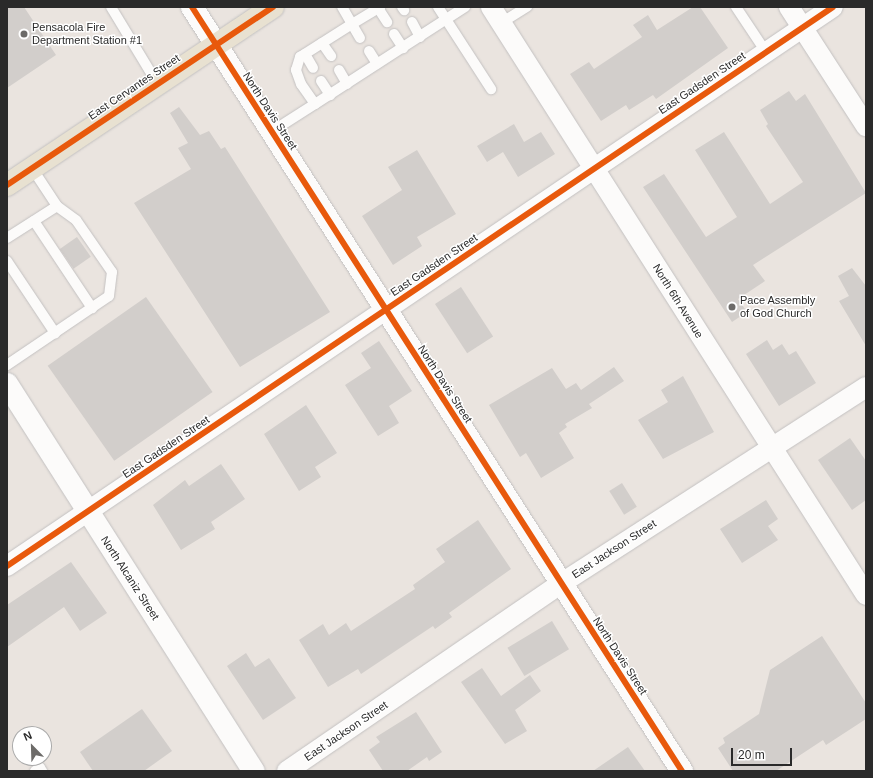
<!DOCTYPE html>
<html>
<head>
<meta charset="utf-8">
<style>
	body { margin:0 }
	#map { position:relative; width:873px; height:778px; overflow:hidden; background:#eae4df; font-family:Arial,sans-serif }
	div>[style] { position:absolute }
	.building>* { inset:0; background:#d2cecb; transform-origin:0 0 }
	.roads { filter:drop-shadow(0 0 1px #c3c1c1) drop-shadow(0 0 1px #c3c1c1) }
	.lane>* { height:10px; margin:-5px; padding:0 5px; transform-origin:5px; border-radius:5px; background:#fcfbfa }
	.street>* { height:20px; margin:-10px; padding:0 10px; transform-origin:10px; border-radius:10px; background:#fcfbfa }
	.secondary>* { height:22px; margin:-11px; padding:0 11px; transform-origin:11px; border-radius:11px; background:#fcfbfa }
	.primary>* { height:22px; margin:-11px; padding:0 11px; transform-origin:11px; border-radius:11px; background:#e8e1d1 }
	.cycleway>* { height:6px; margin:-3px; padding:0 3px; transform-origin:3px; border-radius:3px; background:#e8590c }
	.dots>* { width:11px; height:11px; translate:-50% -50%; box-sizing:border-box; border:2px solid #fff; border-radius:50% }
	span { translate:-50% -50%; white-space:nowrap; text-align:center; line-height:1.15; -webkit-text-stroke:3px #fff; paint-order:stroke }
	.poi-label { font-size:11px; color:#2a2a2a }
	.left { translate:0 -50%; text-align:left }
	.street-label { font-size:11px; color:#2a2a2a }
	.frame { position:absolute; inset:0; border:8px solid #2a2a2a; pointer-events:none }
	.north { position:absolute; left:12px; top:726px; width:40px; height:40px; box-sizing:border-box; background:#fff; border:1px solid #aaa; border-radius:50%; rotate:337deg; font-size:11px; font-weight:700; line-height:16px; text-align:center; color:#2a2a2a }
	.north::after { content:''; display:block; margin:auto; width:14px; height:18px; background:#6d6b69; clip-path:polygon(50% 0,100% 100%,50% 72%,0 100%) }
	.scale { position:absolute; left:731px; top:748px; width:61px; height:18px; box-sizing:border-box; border:2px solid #2a2a2a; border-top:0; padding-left:5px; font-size:12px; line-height:14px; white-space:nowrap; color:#2a2a2a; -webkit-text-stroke:3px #fff; paint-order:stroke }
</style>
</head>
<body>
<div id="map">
	<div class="building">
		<div style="clip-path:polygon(7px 7px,24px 7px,56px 55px,7px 88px)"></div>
		<div style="clip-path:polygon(693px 7px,700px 7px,728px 48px,656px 99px,653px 95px,629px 110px,626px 105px,601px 121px,570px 74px,589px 62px,594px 69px,642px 37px,633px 25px,648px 15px,657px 30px)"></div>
		<div style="clip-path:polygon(789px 91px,796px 101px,805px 94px,866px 193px,753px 265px,765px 281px,738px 299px,747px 312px,732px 322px,643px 187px,664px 174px,706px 237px,737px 217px,695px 150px,724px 132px,770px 204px,803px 182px,766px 126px,768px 124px,760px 110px)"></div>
		<div style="clip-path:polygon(179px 107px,200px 135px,209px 131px,221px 149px,225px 147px,330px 312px,240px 367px,134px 203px,191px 169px,178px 148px,188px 143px,170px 113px)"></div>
		<div style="clip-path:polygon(514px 124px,524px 142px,541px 132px,555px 154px,518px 177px,503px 152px,487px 162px,477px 146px)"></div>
		<div style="clip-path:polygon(417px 150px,456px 214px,417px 237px,422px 246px,393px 265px,362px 216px,402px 190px,388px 167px)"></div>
		<div style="left:77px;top:237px;width:24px;height:21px;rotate:55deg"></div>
		<div style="clip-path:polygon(852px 268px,866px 286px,866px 346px,839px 301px,849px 296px,838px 276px)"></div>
		<div style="left:461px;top:287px;width:59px;height:31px;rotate:57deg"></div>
		<div style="left:146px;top:297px;width:116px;height:120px;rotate:55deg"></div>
		<div style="clip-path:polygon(767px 340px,773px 350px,782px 344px,789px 355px,796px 351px,816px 383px,779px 406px,746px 354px)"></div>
		<div style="clip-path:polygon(379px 341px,412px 391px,389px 406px,399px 423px,378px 436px,345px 385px,371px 368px,361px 353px)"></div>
		<div style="clip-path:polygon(614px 367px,624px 381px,589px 404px,592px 408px,565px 424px,567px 427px,559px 433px,574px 458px,541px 478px,526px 453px,520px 457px,489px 405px,552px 368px,566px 389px,576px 383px,581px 390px)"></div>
		<div style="clip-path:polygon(683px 376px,714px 432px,663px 459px,638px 420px,668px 402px,661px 390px)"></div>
		<div style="clip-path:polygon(306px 405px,337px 453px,315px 467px,321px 477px,299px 491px,264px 434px)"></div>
		<div style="clip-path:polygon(850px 438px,866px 461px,866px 500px,852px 510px,818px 460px)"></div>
		<div style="clip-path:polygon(221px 464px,245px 499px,211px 522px,215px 529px,181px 550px,153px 505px,185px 480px,189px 486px)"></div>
		<div style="left:622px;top:483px;width:28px;height:15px;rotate:58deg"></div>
		<div style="clip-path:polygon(766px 500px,778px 519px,768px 526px,778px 540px,742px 563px,720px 529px)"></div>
		<div style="clip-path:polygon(478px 520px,511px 569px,449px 613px,452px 617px,435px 629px,433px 626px,361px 674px,358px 669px,328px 687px,299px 640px,323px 624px,329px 635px,346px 623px,351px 631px,415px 589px,413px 585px,445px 562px,436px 549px)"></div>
		<div style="clip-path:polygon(71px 562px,107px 613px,80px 631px,64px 607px,7px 647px,7px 605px)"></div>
		<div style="left:552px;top:621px;width:33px;height:52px;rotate:59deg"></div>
		<div style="clip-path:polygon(822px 636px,866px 703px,866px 719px,826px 745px,823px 740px,776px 771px,733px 771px,718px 748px,725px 743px,723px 738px,759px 714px,770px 670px)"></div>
		<div style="clip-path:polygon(246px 653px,255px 667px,269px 658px,296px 698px,263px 720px,227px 666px)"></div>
		<div style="clip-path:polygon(482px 668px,501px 696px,530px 675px,541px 691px,515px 710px,527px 731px,505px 744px,461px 682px)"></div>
		<div style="clip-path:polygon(142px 709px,172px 751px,144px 771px,93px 771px,80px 752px)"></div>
		<div style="clip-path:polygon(416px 712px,442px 752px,429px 761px,427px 757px,407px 771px,383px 771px,369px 750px,380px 742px,376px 737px)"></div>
		<div style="clip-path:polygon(628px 747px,645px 771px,593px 771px)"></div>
	</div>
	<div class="roads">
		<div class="lane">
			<div style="left:111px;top:7px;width:89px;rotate:58.8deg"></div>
			<div style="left:402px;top:7px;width:4px;rotate:56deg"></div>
			<div style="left:438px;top:7px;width:98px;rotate:57.1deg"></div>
			<div style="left:736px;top:7px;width:54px;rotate:56.3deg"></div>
			<div style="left:378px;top:8px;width:17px;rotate:57deg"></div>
			<div style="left:412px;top:22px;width:17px;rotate:62deg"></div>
			<div style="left:501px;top:23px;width:31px;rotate:-32deg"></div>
			<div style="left:394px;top:34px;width:17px;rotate:57deg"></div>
			<div style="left:360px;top:38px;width:16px;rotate:-120deg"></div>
			<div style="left:352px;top:24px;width:33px;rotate:-31deg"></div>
			<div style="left:322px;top:43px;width:16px;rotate:55deg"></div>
			<div style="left:369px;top:51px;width:15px;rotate:58deg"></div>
			<div style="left:305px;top:54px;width:16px;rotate:60deg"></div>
			<div style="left:339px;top:70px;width:16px;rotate:60deg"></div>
			<div style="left:321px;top:81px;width:17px;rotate:57deg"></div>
			<div style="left:315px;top:104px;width:179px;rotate:-32.9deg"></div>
			<div style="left:271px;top:132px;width:52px;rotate:-32.5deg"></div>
			<div style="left:315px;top:104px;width:24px;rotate:-125deg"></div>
			<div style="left:301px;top:84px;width:15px;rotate:-110deg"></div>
			<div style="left:296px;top:70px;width:14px;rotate:-73deg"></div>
			<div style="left:300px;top:57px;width:62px;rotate:-32.4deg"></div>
			<div style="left:352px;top:24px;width:20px;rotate:-120deg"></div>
			<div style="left:34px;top:221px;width:105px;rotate:56.3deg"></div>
			<div style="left:7px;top:238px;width:59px;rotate:-32.6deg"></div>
			<div style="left:7px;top:261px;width:87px;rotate:56.3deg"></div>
			<div style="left:7px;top:365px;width:123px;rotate:-34.1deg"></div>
			<div style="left:109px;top:296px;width:24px;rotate:-83deg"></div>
			<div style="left:112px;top:272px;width:63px;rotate:-124.7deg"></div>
			<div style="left:76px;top:220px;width:24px;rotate:-144deg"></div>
			<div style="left:57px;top:206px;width:45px;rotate:-123.3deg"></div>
			<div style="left:35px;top:771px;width:6px;rotate:-31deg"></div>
			<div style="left:40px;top:768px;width:4px;rotate:56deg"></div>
		</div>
		<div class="street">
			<div style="left:491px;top:7px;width:697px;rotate:57.47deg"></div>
			<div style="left:789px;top:7px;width:142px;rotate:57.1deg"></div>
			<div style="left:7px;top:566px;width:997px;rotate:-34.09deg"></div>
			<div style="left:287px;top:771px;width:333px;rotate:-34.4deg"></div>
			<div style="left:562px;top:583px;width:362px;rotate:-32.8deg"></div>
		</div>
		<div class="secondary">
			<div style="left:192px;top:7px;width:908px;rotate:57.33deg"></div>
			<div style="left:7px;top:384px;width:459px;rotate:57.5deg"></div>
		</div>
		<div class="primary">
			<div style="left:7px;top:185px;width:320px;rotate:-33.8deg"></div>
		</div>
	</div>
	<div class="cycleway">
		<div style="left:192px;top:7px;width:908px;rotate:57.33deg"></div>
		<div style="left:7px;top:185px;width:320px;rotate:-33.8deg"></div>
		<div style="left:7px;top:566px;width:997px;rotate:-34.09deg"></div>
	</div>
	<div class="dots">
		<div style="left:24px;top:34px;background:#6d6b69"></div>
		<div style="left:732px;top:307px;background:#6d6b69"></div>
	</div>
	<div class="poi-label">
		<span class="left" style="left:32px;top:34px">Pensacola Fire<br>Department Station #1</span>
		<span class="left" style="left:740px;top:307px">Pace Assembly<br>of God Church</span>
	</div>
	<div class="street-label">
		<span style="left:702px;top:83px;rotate:-34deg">East Gadsden Street</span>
		<span style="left:134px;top:87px;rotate:-34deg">East Cervantes Street</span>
		<span style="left:270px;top:111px;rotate:57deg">North Davis Street</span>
		<span style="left:434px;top:265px;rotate:-34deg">East Gadsden Street</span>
		<span style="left:678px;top:301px;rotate:58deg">North 6th Avenue</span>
		<span style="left:445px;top:384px;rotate:57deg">North Davis Street</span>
		<span style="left:166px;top:447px;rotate:-34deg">East Gadsden Street</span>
		<span style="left:614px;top:549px;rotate:-33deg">East Jackson Street</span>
		<span style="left:130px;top:578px;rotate:57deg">North Alcaniz Street</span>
		<span style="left:620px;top:656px;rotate:57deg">North Davis Street</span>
		<span style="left:346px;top:731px;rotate:-34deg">East Jackson Street</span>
	</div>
	<div class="frame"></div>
	<div class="north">N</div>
	<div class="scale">20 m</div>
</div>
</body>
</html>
